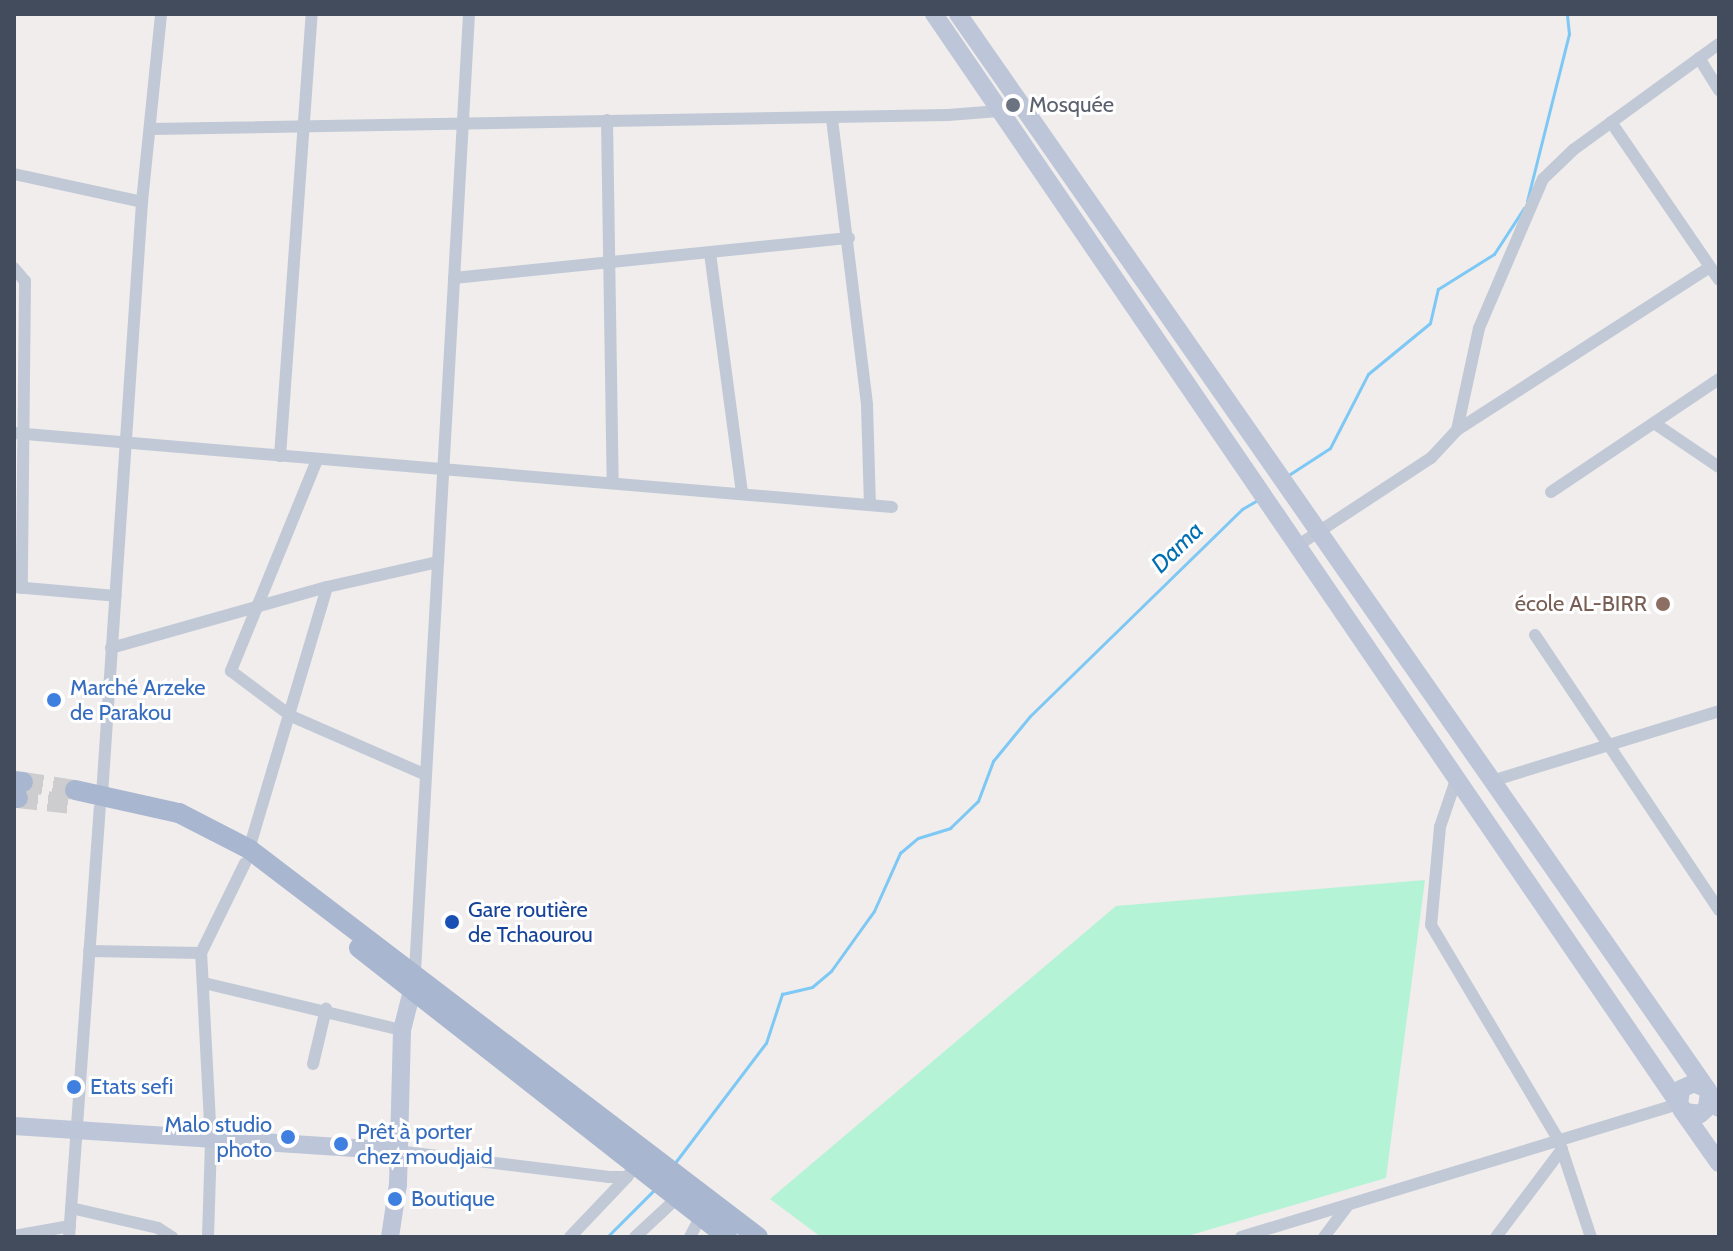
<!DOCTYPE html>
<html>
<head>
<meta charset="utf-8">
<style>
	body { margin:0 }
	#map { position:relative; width:1733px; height:1251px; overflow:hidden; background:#f0edec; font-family:Cabin,sans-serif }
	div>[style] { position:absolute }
	.green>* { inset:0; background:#b5f3d7 }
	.stream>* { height:3px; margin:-1.5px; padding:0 1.5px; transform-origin:1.5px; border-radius:1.5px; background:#7dc8f4 }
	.primary-tunnel>* { height:20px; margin-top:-10px; transform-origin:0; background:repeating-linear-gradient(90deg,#cdcdcf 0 20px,transparent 0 30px) }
	.street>* { height:12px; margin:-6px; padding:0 6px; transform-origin:6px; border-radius:6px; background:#c1c9d6 }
	.secondary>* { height:18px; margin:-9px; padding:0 9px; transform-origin:9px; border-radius:9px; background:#bdc5d8 }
	.primary>* { height:20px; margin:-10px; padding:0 10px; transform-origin:10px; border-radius:10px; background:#a9b6cf }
	.dots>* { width:22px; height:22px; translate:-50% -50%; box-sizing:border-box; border:4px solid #fff; border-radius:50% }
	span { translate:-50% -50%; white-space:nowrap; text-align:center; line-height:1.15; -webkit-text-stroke:6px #fff; paint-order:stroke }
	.worship-label { font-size:22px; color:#5b616d }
	.left { translate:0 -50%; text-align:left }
	.education-label { font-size:22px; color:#785e54 }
	.right { translate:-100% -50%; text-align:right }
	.shop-label { font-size:22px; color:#366cbe }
	.transit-label { font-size:22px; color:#164399 }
	.water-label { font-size:24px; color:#006fb2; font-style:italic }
	.frame { position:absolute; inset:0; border:16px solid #434c5c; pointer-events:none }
</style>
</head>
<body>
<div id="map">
	<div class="green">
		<div style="clip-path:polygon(1425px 880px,1386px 1178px,1184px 1237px,821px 1237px,770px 1199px,1116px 906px)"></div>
	</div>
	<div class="stream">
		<div style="left:1527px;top:201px;width:172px;rotate:-75.9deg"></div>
		<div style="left:1569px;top:34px;width:20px;rotate:-96deg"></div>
		<div style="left:1287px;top:476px;width:51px;rotate:-33.1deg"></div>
		<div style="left:1330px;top:448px;width:83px;rotate:-62.8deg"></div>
		<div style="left:1368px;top:374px;width:80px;rotate:-39.4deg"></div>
		<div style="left:1430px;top:323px;width:35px;rotate:-77deg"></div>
		<div style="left:1438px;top:289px;width:66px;rotate:-32deg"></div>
		<div style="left:1494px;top:254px;width:55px;rotate:-56.9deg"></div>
		<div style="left:674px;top:1164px;width:152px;rotate:-52.8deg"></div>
		<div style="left:766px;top:1043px;width:52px;rotate:-71.9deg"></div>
		<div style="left:782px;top:994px;width:31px;rotate:-13deg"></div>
		<div style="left:812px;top:987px;width:25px;rotate:-40deg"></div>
		<div style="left:831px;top:971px;width:74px;rotate:-54.4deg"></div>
		<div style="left:874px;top:911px;width:64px;rotate:-65.9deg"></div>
		<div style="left:900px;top:853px;width:23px;rotate:-40deg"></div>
		<div style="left:918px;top:838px;width:34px;rotate:-17deg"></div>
		<div style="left:950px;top:828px;width:39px;rotate:-44deg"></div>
		<div style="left:978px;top:801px;width:43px;rotate:-69.4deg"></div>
		<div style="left:993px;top:761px;width:58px;rotate:-50.6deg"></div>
		<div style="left:1030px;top:716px;width:296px;rotate:-44.3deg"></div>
		<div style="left:1242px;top:509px;width:16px;rotate:-30deg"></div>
		<div style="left:607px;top:1237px;width:68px;rotate:-45deg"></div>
	</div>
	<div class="primary-tunnel">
		<div style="left:23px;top:782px;width:53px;rotate:8.7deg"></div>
		<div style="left:18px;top:798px;width:55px;rotate:6.2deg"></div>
	</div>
	<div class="street">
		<div style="left:1699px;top:58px;width:38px;rotate:58deg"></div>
		<div style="left:832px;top:119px;width:288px;rotate:83deg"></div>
		<div style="left:867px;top:405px;width:100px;rotate:88.3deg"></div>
		<div style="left:607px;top:120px;width:363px;rotate:89.1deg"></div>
		<div style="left:1611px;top:122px;width:191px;rotate:55.6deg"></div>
		<div style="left:152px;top:129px;width:796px;rotate:-1.01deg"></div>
		<div style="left:948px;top:115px;width:51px;rotate:-4.5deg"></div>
		<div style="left:999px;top:111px;width:19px;rotate:-39deg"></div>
		<div style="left:14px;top:174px;width:131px;rotate:12.3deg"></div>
		<div style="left:710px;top:253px;width:242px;rotate:82.4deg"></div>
		<div style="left:14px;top:268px;width:17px;rotate:50deg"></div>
		<div style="left:25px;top:281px;width:307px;rotate:90.6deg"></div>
		<div style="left:454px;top:278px;width:397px;rotate:-5.8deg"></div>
		<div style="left:1654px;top:423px;width:78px;rotate:34.1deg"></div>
		<div style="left:1457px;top:430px;width:301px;rotate:-32.8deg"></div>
		<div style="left:14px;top:433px;width:881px;rotate:4.82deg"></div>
		<div style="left:280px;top:456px;width:443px;rotate:-85.9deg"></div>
		<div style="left:317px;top:460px;width:228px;rotate:112.2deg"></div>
		<div style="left:231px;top:671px;width:75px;rotate:36.9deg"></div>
		<div style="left:291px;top:716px;width:147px;rotate:23.6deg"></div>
		<div style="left:1551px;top:492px;width:202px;rotate:-33.9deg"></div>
		<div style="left:1300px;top:544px;width:157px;rotate:-33.3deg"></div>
		<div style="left:1431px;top:458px;width:38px;rotate:-47deg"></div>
		<div style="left:1457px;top:430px;width:104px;rotate:-77.8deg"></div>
		<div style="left:1479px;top:328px;width:162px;rotate:-66.8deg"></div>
		<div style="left:1543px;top:179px;width:42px;rotate:-44deg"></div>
		<div style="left:1573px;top:150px;width:180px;rotate:-36deg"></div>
		<div style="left:14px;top:587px;width:102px;rotate:5deg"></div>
		<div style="left:1535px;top:635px;width:331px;rotate:56.2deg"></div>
		<div style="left:111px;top:648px;width:224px;rotate:-15.8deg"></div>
		<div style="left:327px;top:587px;width:114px;rotate:-12.7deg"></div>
		<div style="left:1457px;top:777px;width:53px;rotate:108.8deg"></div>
		<div style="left:1440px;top:827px;width:98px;rotate:95.2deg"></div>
		<div style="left:1431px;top:925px;width:251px;rotate:59.3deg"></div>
		<div style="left:1559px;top:1141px;width:101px;rotate:71.6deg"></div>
		<div style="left:1495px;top:780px;width:234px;rotate:-17.1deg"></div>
		<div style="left:102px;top:795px;width:594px;rotate:-86.14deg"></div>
		<div style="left:142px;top:202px;width:189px;rotate:-84.2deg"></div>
		<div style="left:249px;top:849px;width:273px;rotate:-73.4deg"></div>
		<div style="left:89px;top:951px;width:112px;rotate:1deg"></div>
		<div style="left:415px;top:971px;width:959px;rotate:-86.77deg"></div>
		<div style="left:204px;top:983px;width:204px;rotate:13.4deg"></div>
		<div style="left:313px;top:1064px;width:57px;rotate:-76.7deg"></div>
		<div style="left:397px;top:1151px;width:214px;rotate:7deg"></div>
		<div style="left:609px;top:1177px;width:18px"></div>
		<div style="left:627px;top:1177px;width:14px;rotate:-54deg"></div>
		<div style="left:71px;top:1208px;width:89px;rotate:12.9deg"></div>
		<div style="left:158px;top:1228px;width:17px;rotate:33deg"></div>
		<div style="left:14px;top:1236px;width:57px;rotate:-10.1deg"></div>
		<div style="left:69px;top:1237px;width:430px;rotate:-85.9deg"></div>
		<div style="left:208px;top:1237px;width:95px;rotate:-88.2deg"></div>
		<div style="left:211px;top:1142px;width:189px;rotate:-93deg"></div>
		<div style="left:201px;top:953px;width:100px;rotate:-63.9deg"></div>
		<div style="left:570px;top:1237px;width:83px;rotate:-46.5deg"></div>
		<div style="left:635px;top:1237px;width:56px;rotate:-42.8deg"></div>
		<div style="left:690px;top:1237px;width:22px;rotate:-63deg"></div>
		<div style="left:1241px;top:1237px;width:458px;rotate:-16.9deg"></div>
		<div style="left:1324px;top:1237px;width:40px;rotate:-53deg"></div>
		<div style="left:1496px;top:1237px;width:110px;rotate:-53.1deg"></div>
	</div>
	<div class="secondary">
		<div style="left:934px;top:14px;width:1320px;rotate:55.65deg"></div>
		<div style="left:958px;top:14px;width:1310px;rotate:55.13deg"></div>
		<div style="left:1709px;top:1093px;width:15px;rotate:98deg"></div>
		<div style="left:1707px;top:1108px;width:9px;rotate:139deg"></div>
		<div style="left:1700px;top:1114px;width:15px;rotate:-172deg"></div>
		<div style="left:1685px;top:1112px;width:10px;rotate:-127deg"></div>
		<div style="left:1679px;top:1104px;width:15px;rotate:-82deg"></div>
		<div style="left:1681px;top:1089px;width:14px;rotate:-25deg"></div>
		<div style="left:1694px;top:1083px;width:14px;rotate:25deg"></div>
		<div style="left:1707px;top:1089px;width:22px;rotate:58deg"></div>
		<div style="left:1681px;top:1109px;width:66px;rotate:54.9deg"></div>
		<div style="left:14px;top:1126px;width:384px;rotate:3.7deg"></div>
		<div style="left:390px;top:1237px;width:54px;rotate:-81.4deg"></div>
		<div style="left:398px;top:1184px;width:154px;rotate:-88.5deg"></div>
		<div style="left:402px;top:1030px;width:53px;rotate:-75.7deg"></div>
	</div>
	<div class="primary">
		<div style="left:14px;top:781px;width:9px;rotate:6deg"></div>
		<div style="left:75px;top:790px;width:107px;rotate:12.5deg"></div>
		<div style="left:179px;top:813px;width:79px;rotate:27.2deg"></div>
		<div style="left:249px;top:849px;width:640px;rotate:37.32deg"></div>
		<div style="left:14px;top:798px;width:4px"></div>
		<div style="left:359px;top:948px;width:468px;rotate:38.1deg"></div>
	</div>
	<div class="dots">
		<div style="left:1013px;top:105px;background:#6b7280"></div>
		<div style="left:1663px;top:604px;background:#8d6e63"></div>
		<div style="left:54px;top:700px;background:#3f7fe0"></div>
		<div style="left:452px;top:922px;background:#1a4fb4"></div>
		<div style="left:74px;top:1087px;background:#3f7fe0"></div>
		<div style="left:288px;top:1137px;background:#3f7fe0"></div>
		<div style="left:341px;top:1144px;background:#3f7fe0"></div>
		<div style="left:395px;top:1199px;background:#3f7fe0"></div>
	</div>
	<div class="worship-label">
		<span class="left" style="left:1029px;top:105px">Mosquée</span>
	</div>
	<div class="education-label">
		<span class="right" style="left:1647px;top:604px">école AL-BIRR</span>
	</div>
	<div class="shop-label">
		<span class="left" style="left:70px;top:700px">Marché Arzeke<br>de Parakou</span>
		<span class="left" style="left:90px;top:1087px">Etats sefi</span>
		<span class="right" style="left:272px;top:1137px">Malo studio<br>photo</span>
		<span class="left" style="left:357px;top:1144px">Prêt à porter<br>chez moudjaid</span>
		<span class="left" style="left:411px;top:1199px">Boutique</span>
	</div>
	<div class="transit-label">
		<span class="left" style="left:468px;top:922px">Gare routière<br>de Tchaourou</span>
	</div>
	<div class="water-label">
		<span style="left:1177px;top:547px;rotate:-44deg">Dama</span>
	</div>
	<div class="frame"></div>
</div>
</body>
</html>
